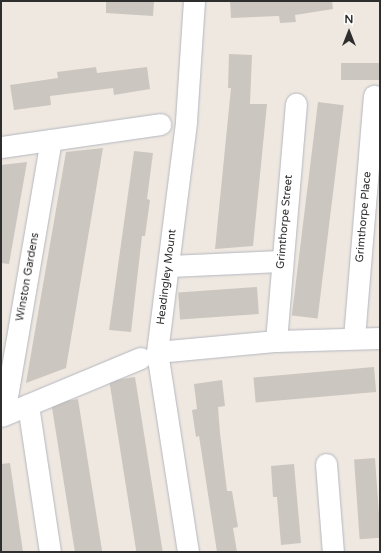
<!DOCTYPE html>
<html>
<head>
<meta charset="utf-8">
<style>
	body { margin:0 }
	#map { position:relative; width:381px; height:553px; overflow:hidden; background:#efe8e0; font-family:"Varela Round",sans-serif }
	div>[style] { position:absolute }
	.building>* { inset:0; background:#cbc6bf; transform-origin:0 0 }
	.roads { filter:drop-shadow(0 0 1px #b4b7c1) drop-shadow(0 0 1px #b4b7c1) }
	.minor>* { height:21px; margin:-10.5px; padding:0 10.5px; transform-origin:10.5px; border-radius:10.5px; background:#fff }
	span { translate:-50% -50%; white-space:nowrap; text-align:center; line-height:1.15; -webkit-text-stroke:3.5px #fff; paint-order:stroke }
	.street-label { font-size:11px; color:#2e2e2e }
	.frame { position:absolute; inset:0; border:2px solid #2e2e2e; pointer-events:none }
	.north { position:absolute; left:329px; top:12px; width:40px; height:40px; -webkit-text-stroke:3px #fff; paint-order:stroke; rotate:0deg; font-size:11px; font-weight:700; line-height:16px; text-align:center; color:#2e2e2e }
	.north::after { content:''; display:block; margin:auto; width:14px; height:18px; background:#2e2e2e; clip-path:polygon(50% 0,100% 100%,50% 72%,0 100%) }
</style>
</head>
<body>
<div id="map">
	<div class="building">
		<div style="clip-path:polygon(106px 1px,154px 1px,153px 16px,106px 13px)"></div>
		<div style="clip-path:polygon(230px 1px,332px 1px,333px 9px,295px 15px,296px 22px,280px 23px,279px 16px,231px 18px)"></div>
		<div style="clip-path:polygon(229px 54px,252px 55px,250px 104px,267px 104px,253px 246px,215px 249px,231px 88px,228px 88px)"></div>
		<div style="left:341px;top:63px;width:39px;height:17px"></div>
		<div style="clip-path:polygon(96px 67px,97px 73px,147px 67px,150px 89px,114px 95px,113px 88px,50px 96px,51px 105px,14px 110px,10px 85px,58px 78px,57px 72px)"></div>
		<div style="left:318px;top:102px;width:26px;height:215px;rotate:7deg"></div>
		<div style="clip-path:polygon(103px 148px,66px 368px,26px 383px,66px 152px)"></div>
		<div style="clip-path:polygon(134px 151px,153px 153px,147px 199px,150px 200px,145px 236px,142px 236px,131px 332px,109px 330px)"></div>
		<div style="clip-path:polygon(27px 162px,9px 264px,1px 263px,1px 165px)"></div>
		<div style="left:257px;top:287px;width:27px;height:79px;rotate:86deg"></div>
		<div style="left:374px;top:367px;width:25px;height:121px;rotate:85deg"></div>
		<div style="left:135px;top:377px;width:177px;height:26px;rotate:81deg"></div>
		<div style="clip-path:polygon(222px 380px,225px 406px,218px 407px,220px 433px,227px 491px,232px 491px,238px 527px,233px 528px,237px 552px,217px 552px,199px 436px,196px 437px,192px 410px,197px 409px,194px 384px)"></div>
		<div style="left:78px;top:399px;width:155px;height:27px;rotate:81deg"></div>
		<div style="left:375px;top:458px;width:80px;height:21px;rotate:86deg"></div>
		<div style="clip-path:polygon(10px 463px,23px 552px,1px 552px,1px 464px)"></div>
		<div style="clip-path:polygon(294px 464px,301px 543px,281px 545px,277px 497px,273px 497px,271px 466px)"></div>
	</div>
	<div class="roads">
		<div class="minor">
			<div style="left:1px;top:147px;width:161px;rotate:-8.2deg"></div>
			<div style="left:169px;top:266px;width:112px;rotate:-2.6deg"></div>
			<div style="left:354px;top:338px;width:243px;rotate:-85.3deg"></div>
			<div style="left:276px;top:341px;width:238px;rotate:-85.2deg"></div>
			<div style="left:157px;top:352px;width:120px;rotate:-5.3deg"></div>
			<div style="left:276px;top:341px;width:104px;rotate:-1.7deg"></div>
			<div style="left:28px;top:405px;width:149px;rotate:81.5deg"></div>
			<div style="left:4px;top:414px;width:278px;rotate:-80.3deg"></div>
			<div style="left:1px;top:416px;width:151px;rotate:-22.6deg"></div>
			<div style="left:326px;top:464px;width:88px;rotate:85.5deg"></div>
			<div style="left:188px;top:552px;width:202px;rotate:-98.8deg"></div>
			<div style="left:157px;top:352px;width:233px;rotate:-82.8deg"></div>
			<div style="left:186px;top:121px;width:120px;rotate:-86.2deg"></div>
		</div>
	</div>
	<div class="street-label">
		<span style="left:364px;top:217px;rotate:-85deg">Grimthorpe Place</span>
		<span style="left:285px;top:222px;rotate:-85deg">Grimthorpe Street</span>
		<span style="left:28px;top:277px;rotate:-80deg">Winston Gardens</span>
		<span style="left:167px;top:277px;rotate:-83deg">Headingley Mount</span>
	</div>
	<div class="frame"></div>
	<div class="north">N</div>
</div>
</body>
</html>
